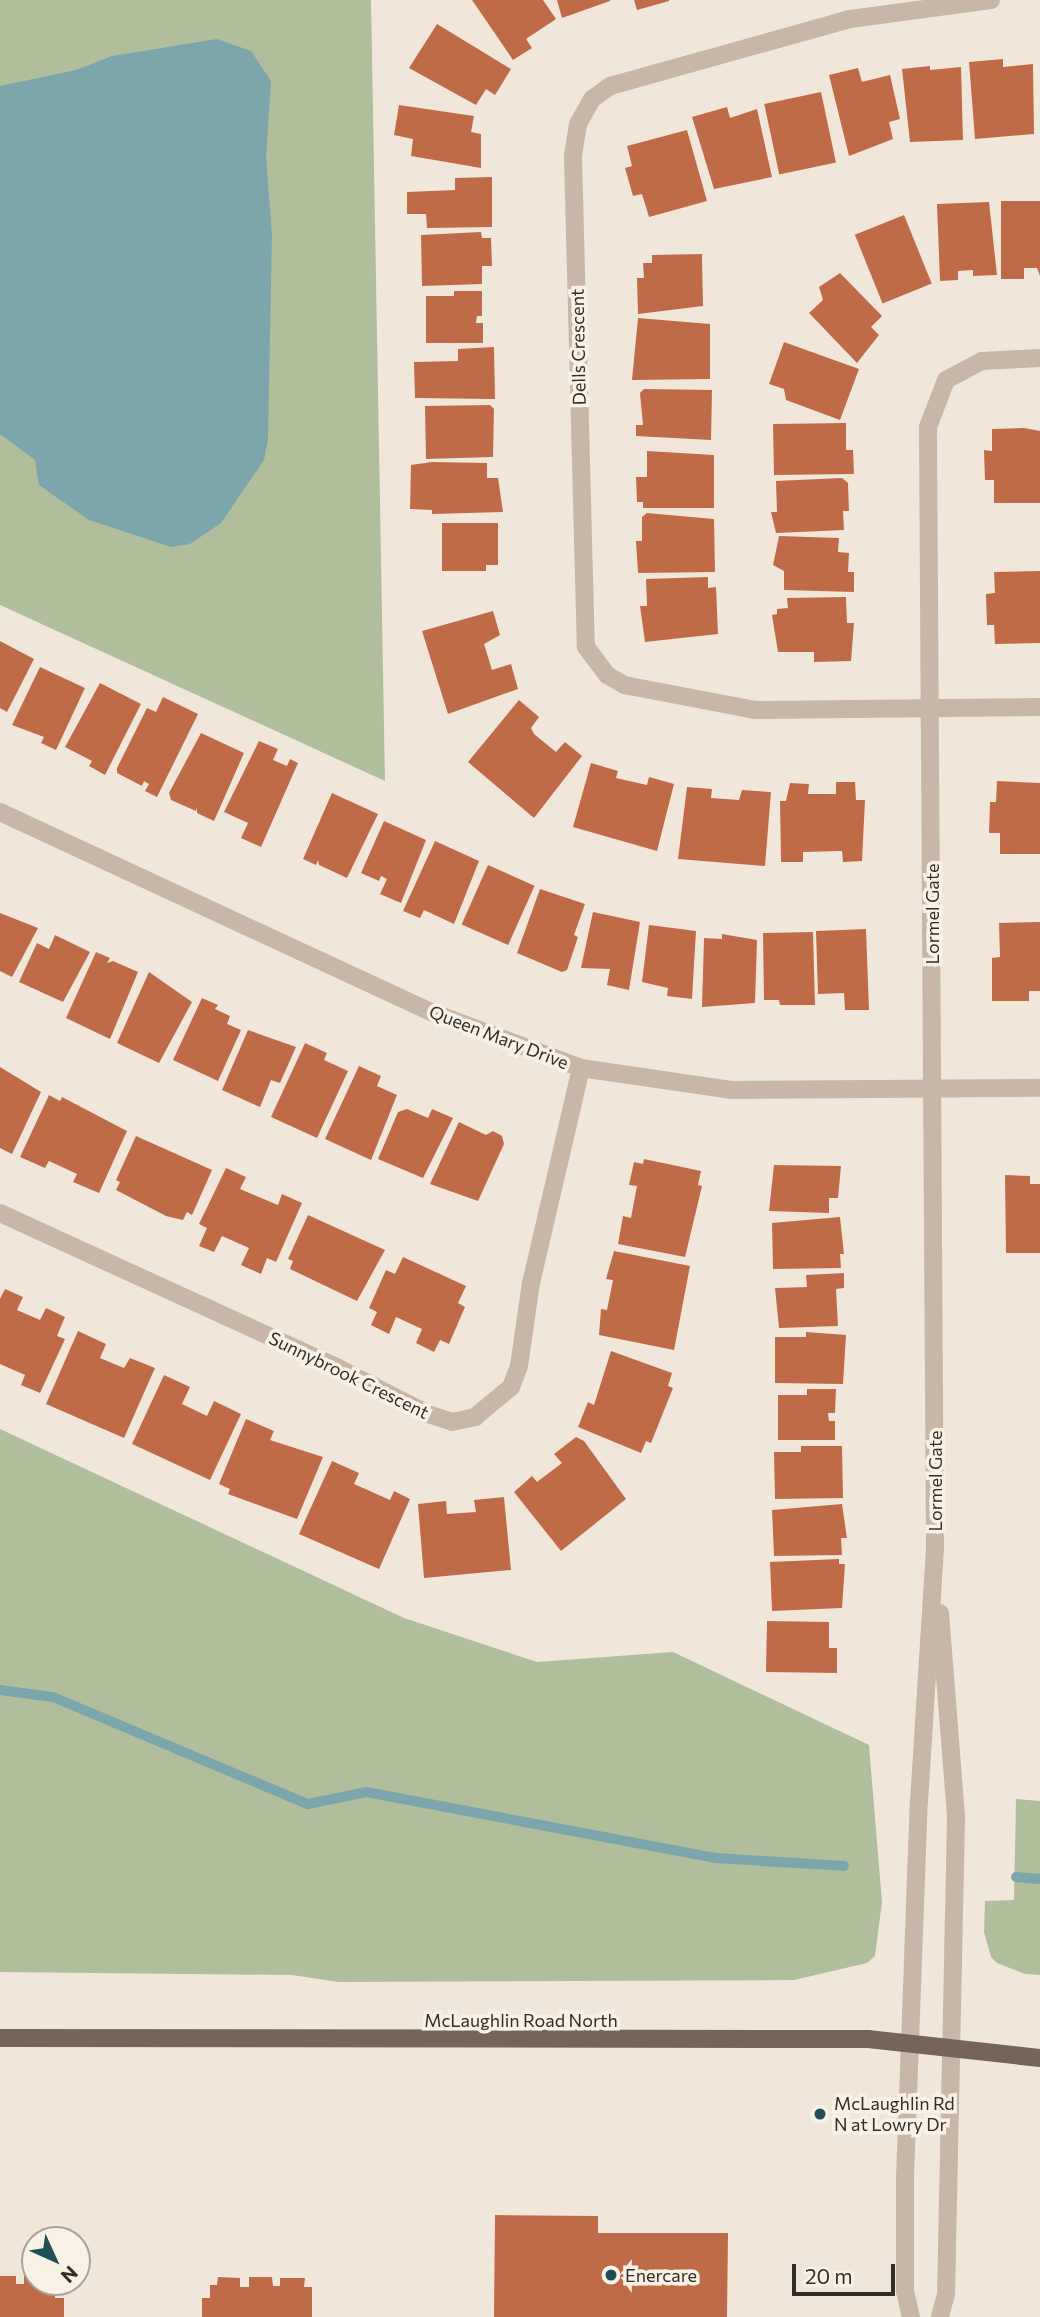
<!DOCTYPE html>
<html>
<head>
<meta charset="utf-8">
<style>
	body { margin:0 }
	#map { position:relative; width:1040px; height:2317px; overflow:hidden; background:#f0e7da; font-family:Commissioner,sans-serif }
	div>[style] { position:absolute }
	.green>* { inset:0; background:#b1be9b }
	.water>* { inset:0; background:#7ba7ac }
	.stream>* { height:10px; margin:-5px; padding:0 5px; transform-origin:5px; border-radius:5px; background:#7ba7ac }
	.building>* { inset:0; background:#c06b48; transform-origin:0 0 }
	.minor>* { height:18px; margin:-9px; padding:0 9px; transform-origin:9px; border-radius:9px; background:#c8b7a7 }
	.major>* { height:18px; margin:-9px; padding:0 9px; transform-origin:9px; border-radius:9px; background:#766459 }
	.dots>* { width:19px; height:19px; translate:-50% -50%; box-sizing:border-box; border:4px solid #f8f1e6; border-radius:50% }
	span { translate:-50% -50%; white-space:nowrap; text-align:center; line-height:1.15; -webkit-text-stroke:7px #f8f1e6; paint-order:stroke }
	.street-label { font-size:18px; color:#342c27 }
	.poi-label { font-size:18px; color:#342c27 }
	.left { translate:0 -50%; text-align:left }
	.north { position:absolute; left:21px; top:2226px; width:70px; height:70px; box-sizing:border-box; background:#f8f1e6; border:2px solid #aaa29a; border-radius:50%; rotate:135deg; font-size:19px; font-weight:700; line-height:28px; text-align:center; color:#342c27 }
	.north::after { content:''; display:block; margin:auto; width:24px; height:32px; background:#1f4e54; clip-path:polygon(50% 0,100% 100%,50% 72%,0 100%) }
	.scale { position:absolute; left:792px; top:2264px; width:103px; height:32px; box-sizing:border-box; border:4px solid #342c27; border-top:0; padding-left:9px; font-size:21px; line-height:24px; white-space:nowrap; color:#342c27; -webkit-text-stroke:5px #f8f1e6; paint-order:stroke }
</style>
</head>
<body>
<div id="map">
	<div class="green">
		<div style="clip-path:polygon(0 0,371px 0,385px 781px,0 605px)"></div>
		<div style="clip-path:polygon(0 1429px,404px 1618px,537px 1662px,673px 1652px,869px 1745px,882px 1902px,875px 1956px,867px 1963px,794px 1980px,339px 1982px,292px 1975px,0 1972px)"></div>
		<div style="clip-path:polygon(1016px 1799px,1040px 1801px,1040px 1975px,1025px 1974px,997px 1963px,991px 1957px,984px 1932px,985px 1901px,1014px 1900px)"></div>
	</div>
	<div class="water">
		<div style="clip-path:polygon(217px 39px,251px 51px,271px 81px,266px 157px,272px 234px,268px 439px,264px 460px,221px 523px,190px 544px,171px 547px,89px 520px,39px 485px,35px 460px,0 434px,0 86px,76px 70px,112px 56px)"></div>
	</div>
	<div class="stream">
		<div style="left:0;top:1690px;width:53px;rotate:7.5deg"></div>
		<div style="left:53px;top:1697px;width:277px;rotate:22.8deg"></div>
		<div style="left:308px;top:1804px;width:59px;rotate:-11.7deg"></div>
		<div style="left:366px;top:1792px;width:355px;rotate:10.7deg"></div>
		<div style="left:715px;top:1858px;width:129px;rotate:3.5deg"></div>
		<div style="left:1016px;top:1877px;width:24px;rotate:5deg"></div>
	</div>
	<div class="building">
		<div style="clip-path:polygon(472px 0,543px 0,556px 19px,526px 39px,532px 48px,513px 60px)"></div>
		<div style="clip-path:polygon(557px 0,610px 0,610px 1px,562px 18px)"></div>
		<div style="clip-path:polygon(634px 0,669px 0,669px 1px,637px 10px)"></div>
		<div style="clip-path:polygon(437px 24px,511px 69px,495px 95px,486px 89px,476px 105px,409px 68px)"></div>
		<div style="clip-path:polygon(1003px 59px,1003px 67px,1033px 64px,1034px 134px,975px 139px,969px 62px)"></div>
		<div style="clip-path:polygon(930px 66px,930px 70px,961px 67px,963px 140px,910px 142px,902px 69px)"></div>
		<div style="clip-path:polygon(858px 68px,862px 82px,890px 75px,900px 119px,889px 122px,893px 139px,849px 156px,829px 75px)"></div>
		<div style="left:821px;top:92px;width:72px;height:58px;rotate:78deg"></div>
		<div style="clip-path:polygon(399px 105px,474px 116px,471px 132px,481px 134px,481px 168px,411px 156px,413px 139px,394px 135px)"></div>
		<div style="clip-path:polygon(727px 107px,730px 118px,757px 109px,772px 177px,714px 189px,692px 117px)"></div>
		<div style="clip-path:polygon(687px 130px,707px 201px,649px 217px,642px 194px,633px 196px,625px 168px,632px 166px,627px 146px)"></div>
		<div style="clip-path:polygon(492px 177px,492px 227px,427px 228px,426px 214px,407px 214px,407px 192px,455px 190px,455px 178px)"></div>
		<div style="clip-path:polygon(1001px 201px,1040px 201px,1040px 276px,1037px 268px,1024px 268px,1024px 279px,1001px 279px)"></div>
		<div style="clip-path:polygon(989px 202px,997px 275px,973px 276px,973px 270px,958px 271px,958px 280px,940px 281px,937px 204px)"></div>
		<div style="left:904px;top:215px;width:74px;height:53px;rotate:68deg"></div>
		<div style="clip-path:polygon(481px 232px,482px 238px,491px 238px,492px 266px,482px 266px,482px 284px,422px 286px,421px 235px)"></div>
		<div style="clip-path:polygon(702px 254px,703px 306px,638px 314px,637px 278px,644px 278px,643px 263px,652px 263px,652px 255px)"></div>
		<div style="clip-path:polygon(840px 273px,882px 316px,871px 327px,879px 335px,857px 363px,809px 313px,823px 300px,819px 287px)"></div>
		<div style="clip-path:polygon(454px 291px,482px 291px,482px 316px,477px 316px,476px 323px,483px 323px,483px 343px,426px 343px,426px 296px,454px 296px)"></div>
		<div style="clip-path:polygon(638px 318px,710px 324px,710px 379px,632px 380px)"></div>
		<div style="clip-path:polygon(784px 342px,859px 369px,840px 420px,786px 400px,784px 389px,769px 384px)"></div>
		<div style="clip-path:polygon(494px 347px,495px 399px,415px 398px,414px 362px,458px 361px,458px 349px)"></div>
		<div style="clip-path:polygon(644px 389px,712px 390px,711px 440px,636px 436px,636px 425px,643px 425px,640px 393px)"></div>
		<div style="clip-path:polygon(490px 405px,494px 409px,493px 457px,426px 459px,425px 406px)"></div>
		<div style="clip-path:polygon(846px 423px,846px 450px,853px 450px,854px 474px,774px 475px,773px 424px)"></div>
		<div style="clip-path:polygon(1024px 428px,1040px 431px,1040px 503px,994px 503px,994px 480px,985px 480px,984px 450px,992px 451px,992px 429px)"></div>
		<div style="clip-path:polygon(647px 451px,714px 455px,714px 508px,643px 508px,643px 502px,637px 502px,636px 477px,647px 477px)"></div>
		<div style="clip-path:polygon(432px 462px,487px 463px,487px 478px,498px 478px,503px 512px,432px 514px,432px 510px,410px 509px,411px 465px)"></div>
		<div style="clip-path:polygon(842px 478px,848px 483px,849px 511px,843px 511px,844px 530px,776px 533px,771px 512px,777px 512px,776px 481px)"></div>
		<div style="clip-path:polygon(647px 513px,714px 519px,715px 572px,638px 573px,636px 541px,642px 541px,642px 517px)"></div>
		<div style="clip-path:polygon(442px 523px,498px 523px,498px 565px,486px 565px,486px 571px,442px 571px)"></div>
		<div style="clip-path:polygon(779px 536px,839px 538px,838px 552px,849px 553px,848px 572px,854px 572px,854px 592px,784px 590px,784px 571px,773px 565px)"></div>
		<div style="clip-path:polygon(1040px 571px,1040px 643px,995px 644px,994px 625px,987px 625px,986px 594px,995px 593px,994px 572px)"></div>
		<div style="clip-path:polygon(708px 577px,708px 588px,716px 587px,718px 634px,645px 642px,640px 606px,647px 606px,646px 579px)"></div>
		<div style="clip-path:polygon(846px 597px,847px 623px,854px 623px,851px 661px,814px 662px,814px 652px,778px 652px,772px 615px,777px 614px,777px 609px,788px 608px,787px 598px)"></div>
		<div style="clip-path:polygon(493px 611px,500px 635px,484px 644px,492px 670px,511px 664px,518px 689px,448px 714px,422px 631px)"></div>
		<div style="clip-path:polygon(0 641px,34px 659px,7px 712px,0 708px)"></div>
		<div style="clip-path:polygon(40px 667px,85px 688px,56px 750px,41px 743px,44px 737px,12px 725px)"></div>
		<div style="clip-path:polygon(100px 683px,141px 704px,105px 775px,89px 766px,92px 761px,65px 747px)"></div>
		<div style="clip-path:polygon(163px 697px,198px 714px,157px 797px,145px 791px,149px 784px,144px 781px,142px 786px,117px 773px,117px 768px,147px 708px,156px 712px)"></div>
		<div style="clip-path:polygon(519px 700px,539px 717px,531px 728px,534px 734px,556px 752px,565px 742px,582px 756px,534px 818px,468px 762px)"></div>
		<div style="clip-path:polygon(201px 733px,244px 753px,214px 821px,197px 813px,197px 807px,196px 811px,171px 800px,169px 793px)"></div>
		<div style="clip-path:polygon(259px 741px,278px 749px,273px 760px,287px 766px,290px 759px,298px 763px,261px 847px,241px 838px,248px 823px,224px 812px)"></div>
		<div style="clip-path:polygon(591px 763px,618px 771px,616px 778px,647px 785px,649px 777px,674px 784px,657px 851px,573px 827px)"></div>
		<div style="clip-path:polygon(997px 781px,1040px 783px,1040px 854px,1000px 854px,1000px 833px,989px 833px,990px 802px,996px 802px)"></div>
		<div style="clip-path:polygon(836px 782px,855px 782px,856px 800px,865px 800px,862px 861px,843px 862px,842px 851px,803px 852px,803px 862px,781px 862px,780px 801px,786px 801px,790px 783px,809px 784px,808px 794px,836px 794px)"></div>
		<div style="clip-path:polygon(687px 787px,712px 789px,711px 798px,739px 800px,742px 790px,771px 792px,765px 866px,678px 859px)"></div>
		<div style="clip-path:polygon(332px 793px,378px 814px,347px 878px,319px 865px,318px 860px,316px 865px,303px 859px)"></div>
		<div style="clip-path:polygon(384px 821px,426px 840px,401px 903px,380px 894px,387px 879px,381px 876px,379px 881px,361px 873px)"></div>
		<div style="clip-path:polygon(435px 841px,479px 861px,454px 924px,424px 910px,420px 918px,403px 911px)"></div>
		<div style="left:488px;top:865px;width:51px;height:65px;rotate:24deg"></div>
		<div style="clip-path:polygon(540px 889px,585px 904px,574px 935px,578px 937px,567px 970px,562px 972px,517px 953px)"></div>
		<div style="clip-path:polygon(593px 912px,640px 922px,629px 990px,607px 985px,610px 969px,581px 968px)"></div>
		<div style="clip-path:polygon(0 913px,38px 928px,12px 977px,0 971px)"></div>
		<div style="clip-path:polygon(1040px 922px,1040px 991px,1029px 991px,1029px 1001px,992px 1001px,992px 958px,1000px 957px,999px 923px)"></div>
		<div style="clip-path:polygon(649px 925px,696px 931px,692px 999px,667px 996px,668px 988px,642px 982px)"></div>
		<div style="clip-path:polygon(866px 929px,869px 1010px,845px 1010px,844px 993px,818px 994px,816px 931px)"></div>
		<div style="clip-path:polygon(813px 932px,815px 1005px,780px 1005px,779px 1000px,764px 1000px,763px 933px)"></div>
		<div style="clip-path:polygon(722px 934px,757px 940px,755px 1003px,702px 1007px,704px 938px,722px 939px)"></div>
		<div style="clip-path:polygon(55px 935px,90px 952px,63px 1002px,19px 982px,37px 943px,49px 949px)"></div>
		<div style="clip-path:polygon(96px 952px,110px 958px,107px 963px,113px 961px,138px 972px,110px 1039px,66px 1018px)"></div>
		<div style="clip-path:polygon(149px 972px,192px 1002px,159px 1063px,117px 1043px)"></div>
		<div style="clip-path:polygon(202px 998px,218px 1005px,215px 1009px,230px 1016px,227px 1024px,241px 1030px,218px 1081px,173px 1060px)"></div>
		<div style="clip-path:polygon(248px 1030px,296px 1047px,280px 1083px,271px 1080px,260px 1107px,222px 1090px)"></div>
		<div style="clip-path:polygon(305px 1043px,327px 1053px,324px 1060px,348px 1071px,317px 1138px,271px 1117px)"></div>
		<div style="clip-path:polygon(359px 1066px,381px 1076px,377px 1086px,397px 1095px,371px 1160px,325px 1139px)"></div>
		<div style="clip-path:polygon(0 1067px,41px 1092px,12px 1154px,0 1148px)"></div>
		<div style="clip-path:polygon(49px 1095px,60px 1101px,62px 1097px,127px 1131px,99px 1193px,73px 1182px,77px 1174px,49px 1161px,45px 1168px,20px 1157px)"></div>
		<div style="clip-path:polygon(407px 1109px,428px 1118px,432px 1109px,453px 1118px,423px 1178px,378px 1159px,398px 1112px)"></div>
		<div style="clip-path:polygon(459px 1122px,486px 1135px,493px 1131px,502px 1136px,504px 1144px,478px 1201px,430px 1184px)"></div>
		<div style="clip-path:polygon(136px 1136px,212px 1170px,192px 1215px,187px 1212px,183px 1220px,166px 1216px,116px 1190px,120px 1182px,116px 1180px)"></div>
		<div style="clip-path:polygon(644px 1159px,701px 1171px,698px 1185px,702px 1186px,685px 1257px,618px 1244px,623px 1216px,631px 1218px,637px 1186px,629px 1185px,634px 1162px,643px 1164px)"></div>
		<div style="clip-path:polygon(774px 1165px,841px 1166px,838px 1198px,829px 1198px,829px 1213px,769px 1211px)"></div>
		<div style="clip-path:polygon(226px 1168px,246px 1177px,240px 1189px,278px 1205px,282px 1194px,302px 1203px,276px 1262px,267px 1258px,261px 1274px,241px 1265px,249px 1248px,222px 1236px,214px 1252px,199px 1246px,207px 1228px,199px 1224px)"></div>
		<div style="clip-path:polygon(1005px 1175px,1030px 1176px,1030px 1184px,1040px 1184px,1040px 1253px,1006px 1253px)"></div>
		<div style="clip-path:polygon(308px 1215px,385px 1250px,357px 1301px,290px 1269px,293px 1261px,288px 1259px)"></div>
		<div style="clip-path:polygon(840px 1217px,844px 1254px,840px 1254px,841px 1268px,773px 1269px,772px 1223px)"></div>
		<div style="clip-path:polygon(614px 1251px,690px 1266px,674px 1350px,599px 1335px,601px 1309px,607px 1310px,613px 1280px,606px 1279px)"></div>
		<div style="clip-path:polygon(403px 1257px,466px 1286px,458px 1303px,465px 1307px,449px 1344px,440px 1340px,434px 1352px,416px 1343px,422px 1329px,396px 1317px,389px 1334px,371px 1325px,377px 1312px,369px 1308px,386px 1270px,395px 1274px)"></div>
		<div style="clip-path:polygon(844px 1273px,844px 1288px,836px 1289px,838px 1326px,779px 1328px,775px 1288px,807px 1287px,806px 1275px)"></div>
		<div style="clip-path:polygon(5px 1289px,23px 1297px,17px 1310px,40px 1320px,46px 1308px,65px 1317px,57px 1336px,65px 1339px,40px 1393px,21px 1385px,25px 1375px,0 1364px,0 1299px)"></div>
		<div style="clip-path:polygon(78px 1331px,106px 1344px,100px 1358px,124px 1368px,130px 1358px,155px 1368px,124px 1438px,46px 1404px)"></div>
		<div style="clip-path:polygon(806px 1332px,846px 1335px,843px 1384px,775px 1383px,775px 1337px,806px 1337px)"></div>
		<div style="clip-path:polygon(611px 1351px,672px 1373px,668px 1386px,673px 1388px,651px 1443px,646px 1441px,641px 1453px,578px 1427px,588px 1402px,594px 1405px)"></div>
		<div style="clip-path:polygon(164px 1375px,190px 1387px,182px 1404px,207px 1416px,214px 1401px,241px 1414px,210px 1480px,132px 1444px)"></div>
		<div style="clip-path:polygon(807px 1389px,836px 1389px,835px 1413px,828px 1413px,829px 1421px,835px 1421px,835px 1440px,778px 1440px,778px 1395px,807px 1395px)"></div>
		<div style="clip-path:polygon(246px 1419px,274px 1431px,270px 1440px,323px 1457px,297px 1519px,228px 1494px,230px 1489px,219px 1484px)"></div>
		<div style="clip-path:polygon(576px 1437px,584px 1441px,626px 1499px,561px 1551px,514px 1492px,532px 1476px,537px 1482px,562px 1463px,554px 1454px)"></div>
		<div style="clip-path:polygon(801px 1446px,842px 1446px,843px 1498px,775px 1499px,774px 1452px,801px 1452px)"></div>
		<div style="clip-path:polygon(332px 1461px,359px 1473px,354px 1484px,390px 1500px,394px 1491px,410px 1499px,379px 1569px,299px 1534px)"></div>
		<div style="clip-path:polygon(504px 1497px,511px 1570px,424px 1578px,418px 1504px,446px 1501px,447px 1514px,476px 1512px,474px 1500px)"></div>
		<div style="clip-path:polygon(842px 1504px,847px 1538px,841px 1538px,842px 1555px,774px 1556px,772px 1510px)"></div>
		<div style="clip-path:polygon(839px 1559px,839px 1564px,845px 1564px,842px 1608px,772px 1611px,770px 1562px)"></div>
		<div style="clip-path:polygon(767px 1621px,829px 1622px,829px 1648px,837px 1648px,837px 1673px,766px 1672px)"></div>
		<div style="clip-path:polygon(495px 2215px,598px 2216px,598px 2233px,728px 2233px,727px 2317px,494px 2317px)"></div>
		<div style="clip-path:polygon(0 2276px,16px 2276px,16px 2284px,24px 2284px,24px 2276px,35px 2276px,35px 2282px,55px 2285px,55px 2298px,64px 2298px,64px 2317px,0 2317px)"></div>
		<div style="clip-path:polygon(218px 2277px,240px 2278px,240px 2287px,249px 2287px,249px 2277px,272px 2277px,273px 2286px,280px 2286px,280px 2278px,305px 2278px,304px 2287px,312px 2287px,312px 2317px,202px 2317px,202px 2298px,210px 2298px,210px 2285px,217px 2285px)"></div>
	</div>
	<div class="minor">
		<div style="left:991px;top:0;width:142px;rotate:172.3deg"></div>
		<div style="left:850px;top:19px;width:249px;rotate:164.4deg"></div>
		<div style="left:610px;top:86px;width:22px;rotate:144deg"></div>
		<div style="left:592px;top:99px;width:29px;rotate:119deg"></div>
		<div style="left:578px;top:124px;width:33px;rotate:99deg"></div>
		<div style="left:573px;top:157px;width:490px;rotate:88.5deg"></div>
		<div style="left:586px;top:647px;width:35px;rotate:53deg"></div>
		<div style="left:607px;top:675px;width:20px;rotate:30deg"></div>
		<div style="left:624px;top:685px;width:133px;rotate:10.8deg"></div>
		<div style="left:755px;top:710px;width:285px;rotate:-0.6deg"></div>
		<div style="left:0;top:812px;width:478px;rotate:24.9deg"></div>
		<div style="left:434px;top:1013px;width:157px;rotate:20.5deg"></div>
		<div style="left:581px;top:1068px;width:153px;rotate:8.3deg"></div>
		<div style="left:732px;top:1090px;width:308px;rotate:-0.4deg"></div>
		<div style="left:0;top:1213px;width:374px;rotate:24.6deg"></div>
		<div style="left:340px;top:1369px;width:99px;rotate:27.1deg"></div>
		<div style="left:428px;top:1414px;width:25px;rotate:18deg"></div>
		<div style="left:452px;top:1422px;width:24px;rotate:-12deg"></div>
		<div style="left:475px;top:1417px;width:47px;rotate:-39.8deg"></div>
		<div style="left:511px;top:1387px;width:22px;rotate:-69deg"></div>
		<div style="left:519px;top:1366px;width:84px;rotate:-81.8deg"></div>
		<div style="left:531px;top:1283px;width:221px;rotate:-76.9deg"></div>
		<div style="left:940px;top:1613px;width:206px;rotate:85.5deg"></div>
		<div style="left:956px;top:1818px;width:476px;rotate:91.2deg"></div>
		<div style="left:946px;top:2294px;width:24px;rotate:105deg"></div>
		<div style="left:911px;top:2317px;width:26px;rotate:-103deg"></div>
		<div style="left:905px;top:2292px;width:114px;rotate:-90deg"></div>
		<div style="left:905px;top:2178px;width:376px;rotate:-87.9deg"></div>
		<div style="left:919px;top:1802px;width:253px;rotate:-86.4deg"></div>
		<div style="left:935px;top:1550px;width:1123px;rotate:-90.36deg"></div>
		<div style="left:928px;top:427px;width:50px;rotate:-69deg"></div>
		<div style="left:946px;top:380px;width:41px;rotate:-27.8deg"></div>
		<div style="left:982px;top:361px;width:58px;rotate:-3deg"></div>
	</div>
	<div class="major">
		<div style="left:0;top:2038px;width:868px;rotate:0.07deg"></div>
		<div style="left:868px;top:2039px;width:173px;rotate:6.3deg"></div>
	</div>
	<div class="dots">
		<div style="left:820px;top:2114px;background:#1f4e54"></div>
		<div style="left:611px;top:2275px;background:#1f4e54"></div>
	</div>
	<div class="street-label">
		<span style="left:578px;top:347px;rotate:-91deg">Dells Crescent</span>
		<span style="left:932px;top:914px;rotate:-90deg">Lormel Gate</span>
		<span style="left:499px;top:1037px;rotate:21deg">Queen Mary Drive</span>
		<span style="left:349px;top:1375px;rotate:26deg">Sunnybrook Crescent</span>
		<span style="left:935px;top:1481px;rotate:-90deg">Lormel Gate</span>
		<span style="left:521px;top:2020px">McLaughlin Road North</span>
	</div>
	<div class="poi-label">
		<span class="left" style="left:834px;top:2114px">McLaughlin Rd<br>N at Lowry Dr</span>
		<span class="left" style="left:625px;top:2275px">Enercare</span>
	</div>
	<div class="north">N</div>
	<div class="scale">20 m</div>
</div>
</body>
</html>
